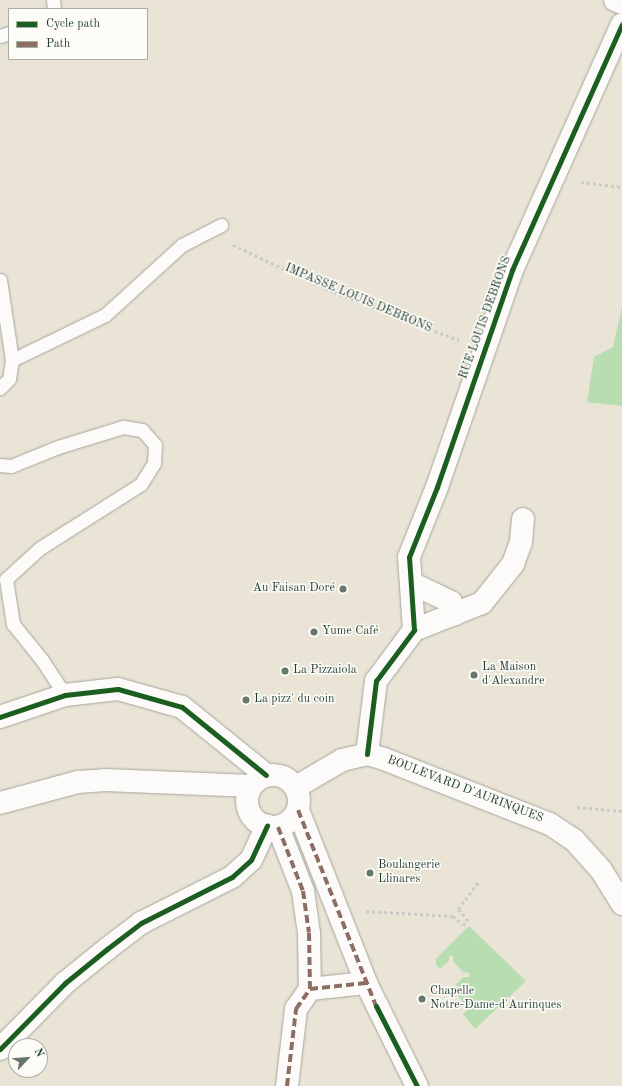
<!DOCTYPE html>
<html>
<head>
<meta charset="utf-8">
<style>
	body { margin:0 }
	#map { position:relative; width:622px; height:1086px; overflow:hidden; background:#e9e4d5; font-family:"Old Standard TT",serif }
	div>[style] { position:absolute }
	.green>* { inset:0; background:#b7ddb0 }
	.path>* { height:2.5px; margin-top:-1.25px; transform-origin:0; background:repeating-linear-gradient(90deg,#cacbc7 0 3px,transparent 0 6px) }
	.roads { filter:drop-shadow(0 0 1px #a5a69c) drop-shadow(0 0 1px #a5a69c) }
	.lane>* { height:13px; margin:-6.5px; padding:0 6.5px; transform-origin:6.5px; border-radius:6.5px; background:#fcfbf9 }
	.street>* { height:22px; margin:-11px; padding:0 11px; transform-origin:11px; border-radius:11px; background:#fcfbf9 }
	.secondary>* { height:22px; margin:-11px; padding:0 11px; transform-origin:11px; border-radius:11px; background:#fcfbf9 }
	.secondary>.ring { margin:-11px; padding:0; box-sizing:content-box; background:none; border:22px solid #fcfbf9; border-radius:50% }
	.quiet>* { height:4px; margin-top:-2px; transform-origin:0; background:repeating-linear-gradient(90deg,#8d6e63 0 8px,transparent 0 12px) }
	.cycleway>* { height:5px; margin:-2.5px; padding:0 2.5px; transform-origin:2.5px; border-radius:2.5px; background:#1b5e20 }
	.dots>* { width:11px; height:11px; translate:-50% -50%; box-sizing:border-box; border:2px solid #fdfcf7; border-radius:50% }
	span { translate:-50% -50%; white-space:nowrap; text-align:center; line-height:1.15; -webkit-text-stroke:3px #fdfcf7; paint-order:stroke }
	.street-label { font-size:12px; color:#1f3d34 }
	.poi-label { font-size:12px; color:#1f3d34 }
	.right { translate:-100% -50%; text-align:right }
	.left { translate:0 -50%; text-align:left }
	.legend { position:absolute; left:8px; top:8px; width:140px; height:52px; box-sizing:border-box; background:#fdfcf7; border:1px solid #a4b0a9; margin:0; padding:5px 7px; list-style:none; font-size:12px; color:#1f3d34 }
	.legend li { display:flex; align-items:center; gap:8px; height:20px }
	.legend b { width:20px; border:1px solid #a4b0a9 }
	.north { position:absolute; left:8px; top:1038px; width:40px; height:40px; box-sizing:border-box; background:#fdfcf7; border:1px solid #a4b0a9; border-radius:50%; rotate:64deg; font-size:11px; font-weight:700; line-height:16px; text-align:center; color:#1f3d34 }
	.north::after { content:''; display:block; margin:auto; width:14px; height:18px; background:#66776c; clip-path:polygon(50% 0,100% 100%,50% 72%,0 100%) }
</style>
</head>
<body>
<div id="map">
	<div class="green">
		<div style="clip-path:polygon(622px 307px,622px 424px,622px 406px,587px 402px,594px 357px,613px 347px)"></div>
		<div style="clip-path:polygon(469px 926px,526px 981px,475px 1029px,463px 1014px,469px 1009px,457px 995px,464px 994px,465px 990px,455px 985px,464px 977px,469px 977px,469px 973px,463px 972px,453px 961px,453px 956px,449px 956px,449px 961px,440px 969px,436px 964px,436px 959px)"></div>
	</div>
	<div class="path">
		<div style="left:581px;top:182px;width:41px;rotate:7deg"></div>
		<div style="left:233px;top:245px;width:111px;rotate:25deg"></div>
		<div style="left:334px;top:292px;width:134px;rotate:21deg"></div>
		<div style="left:577px;top:807px;width:45px;rotate:5.1deg"></div>
		<div style="left:366px;top:911px;width:87px;rotate:3.3deg"></div>
		<div style="left:453px;top:916px;width:13px;rotate:42deg"></div>
		<div style="left:463px;top:925px;width:6px;rotate:-39deg"></div>
		<div style="left:468px;top:921px;width:16px;rotate:-130deg"></div>
		<div style="left:458px;top:909px;width:34px;rotate:-53deg"></div>
	</div>
	<div class="roads">
		<div class="lane">
			<div style="left:53px;top:0;width:9px;rotate:84deg"></div>
			<div style="left:0;top:36px;width:9px;rotate:-18deg"></div>
			<div style="left:0;top:280px;width:81px;rotate:81.5deg"></div>
			<div style="left:12px;top:360px;width:19px;rotate:99deg"></div>
			<div style="left:9px;top:379px;width:13px;rotate:135deg"></div>
			<div style="left:12px;top:360px;width:103px;rotate:-25.8deg"></div>
			<div style="left:105px;top:315px;width:104px;rotate:-42.3deg"></div>
			<div style="left:182px;top:245px;width:44px;rotate:-27.1deg"></div>
			<div style="left:0;top:465px;width:11px;rotate:5deg"></div>
			<div style="left:11px;top:466px;width:51px;rotate:-22deg"></div>
			<div style="left:58px;top:447px;width:68px;rotate:-17.1deg"></div>
			<div style="left:123px;top:427px;width:19px;rotate:9deg"></div>
			<div style="left:142px;top:430px;width:20px;rotate:49deg"></div>
			<div style="left:155px;top:445px;width:18px;rotate:93deg"></div>
			<div style="left:154px;top:463px;width:25px;rotate:122deg"></div>
			<div style="left:141px;top:484px;width:120px;rotate:147.6deg"></div>
			<div style="left:40px;top:548px;width:46px;rotate:137.6deg"></div>
			<div style="left:6px;top:579px;width:46px;rotate:81.2deg"></div>
			<div style="left:13px;top:624px;width:46px;rotate:51.1deg"></div>
			<div style="left:42px;top:660px;width:42px;rotate:56.7deg"></div>
		</div>
		<div class="street">
			<div style="left:615px;top:0;width:8px;rotate:23deg"></div>
			<div style="left:411px;top:583px;width:44px;rotate:25.4deg"></div>
			<div style="left:451px;top:602px;width:13px;rotate:72deg"></div>
			<div style="left:414px;top:630px;width:73px;rotate:-21.7deg"></div>
			<div style="left:482px;top:603px;width:50px;rotate:-51.5deg"></div>
			<div style="left:513px;top:564px;width:23px;rotate:-70deg"></div>
			<div style="left:521px;top:542px;width:23px;rotate:-85deg"></div>
			<div style="left:0;top:717px;width:69px;rotate:-18.7deg"></div>
			<div style="left:65px;top:695px;width:53px;rotate:-6.5deg"></div>
			<div style="left:118px;top:689px;width:66px;rotate:15.7deg"></div>
			<div style="left:182px;top:707px;width:108px;rotate:39deg"></div>
			<div style="left:367px;top:754px;width:74px;rotate:-83deg"></div>
			<div style="left:376px;top:681px;width:64px;rotate:-53.3deg"></div>
			<div style="left:414px;top:630px;width:73px;rotate:-93.9deg"></div>
			<div style="left:409px;top:557px;width:75px;rotate:-68.2deg"></div>
			<div style="left:437px;top:487px;width:230px;rotate:-70.9deg"></div>
			<div style="left:512px;top:270px;width:269px;rotate:-65.9deg"></div>
			<div style="left:298px;top:810px;width:186px;rotate:68.5deg"></div>
			<div style="left:366px;top:983px;width:115px;rotate:63.7deg"></div>
			<div style="left:278px;top:827px;width:69px;rotate:68.7deg"></div>
			<div style="left:303px;top:891px;width:42px;rotate:81.9deg"></div>
			<div style="left:309px;top:933px;width:56px;rotate:89deg"></div>
			<div style="left:310px;top:989px;width:56px;rotate:-6.1deg"></div>
			<div style="left:287px;top:1086px;width:78px;rotate:-83.3deg"></div>
			<div style="left:296px;top:1009px;width:24px;rotate:-55deg"></div>
		</div>
		<div class="secondary">
			<div class="ring" style="left:247px;top:775px;width:30px;height:30px"></div>
			<div style="left:296px;top:787px;width:53px;rotate:-30.4deg"></div>
			<div style="left:342px;top:760px;width:26px;rotate:-13deg"></div>
			<div style="left:367px;top:754px;width:18px;rotate:16deg"></div>
			<div style="left:384px;top:759px;width:178px;rotate:21.4deg"></div>
			<div style="left:550px;top:824px;width:29px;rotate:34deg"></div>
			<div style="left:574px;top:840px;width:40px;rotate:48deg"></div>
			<div style="left:601px;top:870px;width:40px;rotate:58deg"></div>
			<div style="left:0;top:803px;width:81px;rotate:-15.1deg"></div>
			<div style="left:78px;top:782px;width:27px;rotate:-4deg"></div>
			<div style="left:105px;top:780px;width:146px;rotate:2.4deg"></div>
			<div style="left:0;top:1049px;width:93px;rotate:-45.4deg"></div>
			<div style="left:65px;top:983px;width:54px;rotate:-39deg"></div>
			<div style="left:107px;top:949px;width:43px;rotate:-37.4deg"></div>
			<div style="left:141px;top:923px;width:102px;rotate:-26.8deg"></div>
			<div style="left:232px;top:877px;width:25px;rotate:-42deg"></div>
			<div style="left:251px;top:860px;width:38px;rotate:-65deg"></div>
		</div>
	</div>
	<div class="quiet">
		<div style="left:298px;top:810px;width:214px;rotate:68.3deg"></div>
		<div style="left:278px;top:827px;width:69px;rotate:68.7deg"></div>
		<div style="left:303px;top:891px;width:42px;rotate:81.9deg"></div>
		<div style="left:309px;top:933px;width:56px;rotate:89deg"></div>
		<div style="left:310px;top:989px;width:56px;rotate:-6.1deg"></div>
		<div style="left:287px;top:1086px;width:78px;rotate:-83.3deg"></div>
		<div style="left:296px;top:1009px;width:24px;rotate:-55deg"></div>
	</div>
	<div class="cycleway">
		<div style="left:0;top:717px;width:69px;rotate:-18.7deg"></div>
		<div style="left:65px;top:695px;width:53px;rotate:-6.5deg"></div>
		<div style="left:118px;top:689px;width:66px;rotate:15.7deg"></div>
		<div style="left:182px;top:707px;width:108px;rotate:39deg"></div>
		<div style="left:367px;top:754px;width:74px;rotate:-83deg"></div>
		<div style="left:376px;top:681px;width:64px;rotate:-53.3deg"></div>
		<div style="left:414px;top:630px;width:73px;rotate:-93.9deg"></div>
		<div style="left:409px;top:557px;width:75px;rotate:-68.2deg"></div>
		<div style="left:437px;top:487px;width:230px;rotate:-70.9deg"></div>
		<div style="left:512px;top:270px;width:269px;rotate:-65.9deg"></div>
		<div style="left:376px;top:1006px;width:90px;rotate:62.9deg"></div>
		<div style="left:0;top:1049px;width:93px;rotate:-45.4deg"></div>
		<div style="left:65px;top:983px;width:54px;rotate:-39deg"></div>
		<div style="left:107px;top:949px;width:43px;rotate:-37.4deg"></div>
		<div style="left:141px;top:923px;width:102px;rotate:-26.8deg"></div>
		<div style="left:232px;top:877px;width:25px;rotate:-42deg"></div>
		<div style="left:251px;top:860px;width:38px;rotate:-65deg"></div>
	</div>
	<div class="dots">
		<div style="left:343px;top:589px;background:#66776c"></div>
		<div style="left:314px;top:632px;background:#66776c"></div>
		<div style="left:285px;top:671px;background:#66776c"></div>
		<div style="left:474px;top:675px;background:#66776c"></div>
		<div style="left:246px;top:700px;background:#66776c"></div>
		<div style="left:370px;top:873px;background:#66776c"></div>
		<div style="left:422px;top:999px;background:#66776c"></div>
	</div>
	<div class="street-label">
		<span style="left:358px;top:299px;rotate:23deg">IMPASSE LOUIS DEBRONS</span>
		<span style="left:486px;top:318px;rotate:-70deg">RUE LOUIS DEBRONS</span>
		<span style="left:465px;top:790px;rotate:21deg">BOULEVARD D'AURINQUES</span>
	</div>
	<div class="poi-label">
		<span class="right" style="left:335px;top:589px">Au Faisan Doré</span>
		<span class="left" style="left:322px;top:632px">Yume Café</span>
		<span class="left" style="left:482px;top:675px">La Maison<br>d'Alexandre</span>
		<span class="left" style="left:293px;top:671px">La Pizzaiola</span>
		<span class="left" style="left:254px;top:700px">La pizz' du coin</span>
		<span class="left" style="left:378px;top:873px">Boulangerie<br>Llinares</span>
		<span class="left" style="left:430px;top:999px">Chapelle<br>Notre-Dame-d'Aurinques</span>
	</div>
	<ul class="legend">
	<li><b style="height:5px;background:#1b5e20"></b>Cycle path</li>
	<li><b style="height:5px;background:#8d6e63"></b>Path</li>
	</ul>
	<div class="north">N</div>
</div>
</body>
</html>
